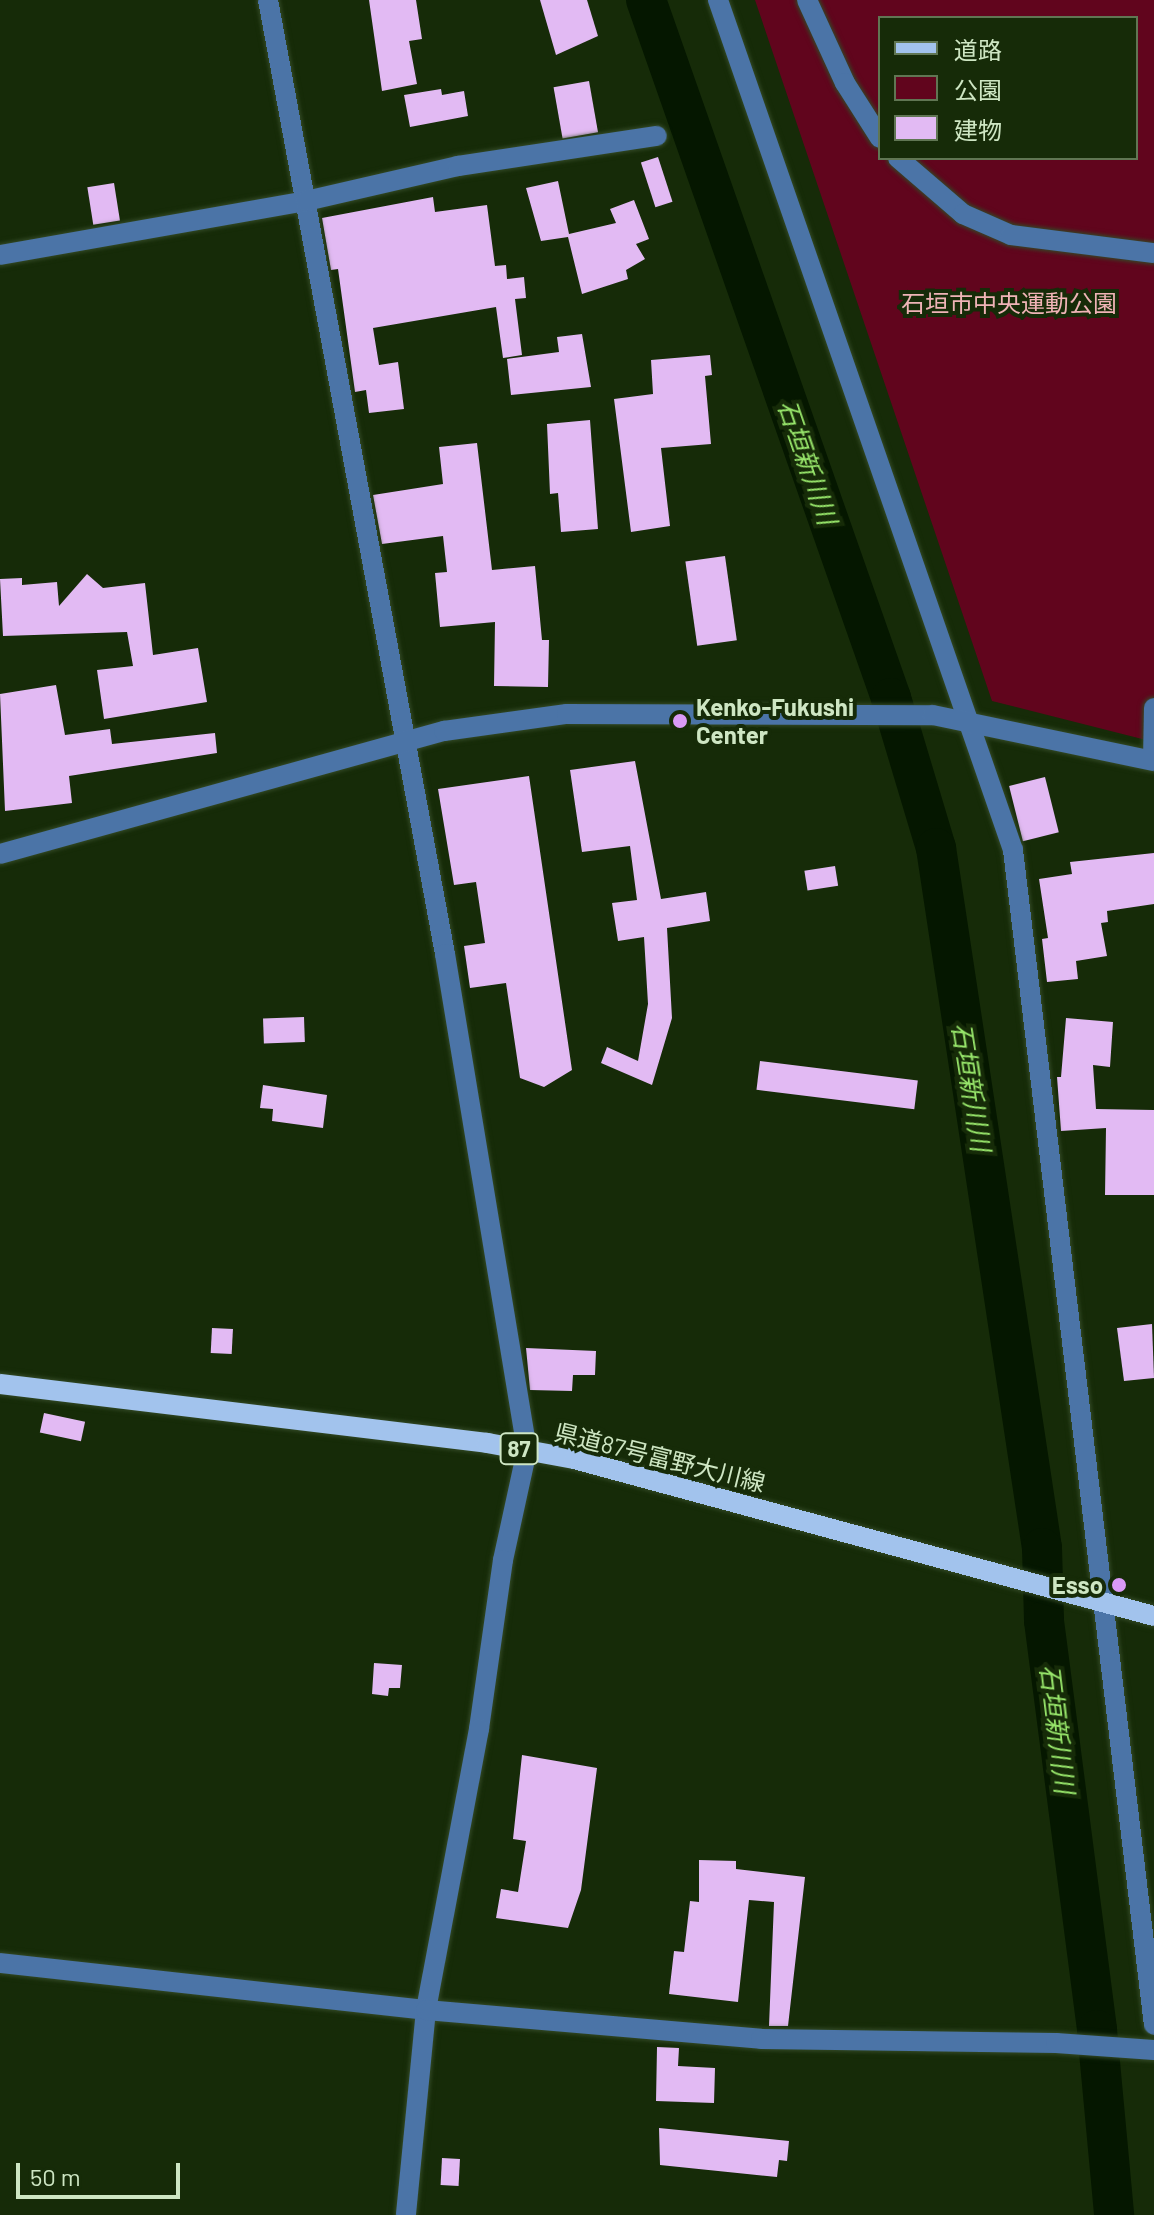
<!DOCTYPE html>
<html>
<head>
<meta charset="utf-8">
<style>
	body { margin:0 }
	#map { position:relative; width:1154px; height:2215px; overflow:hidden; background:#162b08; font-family:Barlow,"Noto Sans JP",sans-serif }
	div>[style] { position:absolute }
	.green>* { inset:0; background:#61051d }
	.river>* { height:40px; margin:-20px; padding:0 20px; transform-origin:20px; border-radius:20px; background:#051700 }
	.building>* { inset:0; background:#e2baf3; transform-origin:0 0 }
	.roads { filter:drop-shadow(0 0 2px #334926) drop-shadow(0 0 2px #334926) }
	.minor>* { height:20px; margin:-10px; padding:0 10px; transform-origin:10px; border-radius:10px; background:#4b74a7 }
	.major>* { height:20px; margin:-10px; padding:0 10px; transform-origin:10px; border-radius:10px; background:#a2c3ed }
	.dots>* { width:22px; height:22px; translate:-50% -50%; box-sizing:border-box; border:4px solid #162b08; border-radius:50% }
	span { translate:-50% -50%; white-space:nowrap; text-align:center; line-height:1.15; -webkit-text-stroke:8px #162b08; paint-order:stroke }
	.shield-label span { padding:2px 6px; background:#162b08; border:2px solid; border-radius:6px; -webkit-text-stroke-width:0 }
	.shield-label { font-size:22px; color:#cee6c3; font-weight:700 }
	.park-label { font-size:24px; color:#efb3b6 }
	.poi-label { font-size:24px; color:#cee6c3; font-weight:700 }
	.left { translate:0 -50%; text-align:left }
	.right { translate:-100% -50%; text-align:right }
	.street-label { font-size:24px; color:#cee6c3 }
	.water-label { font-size:26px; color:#99e86c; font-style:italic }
	.legend { position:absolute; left:878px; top:16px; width:260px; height:144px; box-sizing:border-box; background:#162b08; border:2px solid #607653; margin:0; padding:10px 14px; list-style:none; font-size:24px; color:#cee6c3 }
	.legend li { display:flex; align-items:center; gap:16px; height:40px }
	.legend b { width:40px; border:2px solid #607653 }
	.scale { position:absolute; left:16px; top:2163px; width:164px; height:36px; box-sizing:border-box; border:4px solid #cee6c3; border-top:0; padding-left:10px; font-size:24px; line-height:28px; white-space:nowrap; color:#cee6c3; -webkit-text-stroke:6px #162b08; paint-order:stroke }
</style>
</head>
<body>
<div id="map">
	<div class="green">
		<div style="clip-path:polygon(evenodd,755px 0,1154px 0,1154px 742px,992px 701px,755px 0,880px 18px,1136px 18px,1136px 158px,880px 158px,880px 18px)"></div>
	</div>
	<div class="river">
		<div style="left:646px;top:0;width:740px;rotate:70.66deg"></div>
		<div style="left:891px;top:698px;width:157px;rotate:73.3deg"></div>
		<div style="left:936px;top:848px;width:708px;rotate:81.39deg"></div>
		<div style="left:1042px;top:1548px;width:73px;rotate:88.4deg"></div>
		<div style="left:1044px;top:1621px;width:412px;rotate:82.6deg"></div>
		<div style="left:1097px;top:2030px;width:186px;rotate:84.7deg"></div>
	</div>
	<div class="building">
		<div style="clip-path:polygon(369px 0,416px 0,422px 39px,409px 41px,417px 84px,382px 91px)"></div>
		<div style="clip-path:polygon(540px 0,587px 0,598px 36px,556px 55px)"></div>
		<div style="left:589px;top:81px;width:52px;height:36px;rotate:80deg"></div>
		<div style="clip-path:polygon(441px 89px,442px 95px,464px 91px,468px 116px,410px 127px,404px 95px)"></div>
		<div style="left:658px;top:157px;width:47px;height:18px;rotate:72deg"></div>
		<div style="clip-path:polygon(558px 181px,569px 234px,616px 223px,610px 209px,634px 200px,649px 239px,636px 244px,645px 259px,626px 270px,628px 279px,582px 294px,568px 237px,541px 241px,526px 188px)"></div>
		<div style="left:114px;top:183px;width:38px;height:27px;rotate:81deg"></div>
		<div style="clip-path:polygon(433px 197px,435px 212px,487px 205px,495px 266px,506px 265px,507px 279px,524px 277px,526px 298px,515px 299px,522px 355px,503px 358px,496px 307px,373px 328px,379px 365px,398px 362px,404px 409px,369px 413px,366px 390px,355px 392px,338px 269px,331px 270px,322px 218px)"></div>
		<div style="clip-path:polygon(582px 334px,591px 387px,511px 395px,507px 359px,559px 352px,557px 337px)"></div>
		<div style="clip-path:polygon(710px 355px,712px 375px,705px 376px,711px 444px,661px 448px,670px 526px,631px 532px,614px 399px,653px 394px,651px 360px)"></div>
		<div style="clip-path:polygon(590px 420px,598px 529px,561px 532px,558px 493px,550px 494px,547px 424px)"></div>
		<div style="clip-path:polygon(477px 443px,492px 570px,535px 566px,542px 640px,549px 640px,548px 687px,494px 686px,495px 622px,440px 627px,435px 573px,447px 572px,443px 536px,382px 544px,373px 495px,443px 484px,439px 447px)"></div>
		<div style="left:725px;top:556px;width:85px;height:40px;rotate:82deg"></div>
		<div style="clip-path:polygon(87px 574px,103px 588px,145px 583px,153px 655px,198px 648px,207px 702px,104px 719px,97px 670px,133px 666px,127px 632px,3px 636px,0 579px,22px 578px,22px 585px,57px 582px,59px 606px)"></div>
		<div style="clip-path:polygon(56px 685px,65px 735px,110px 729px,112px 744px,215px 733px,217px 753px,69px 776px,72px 803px,5px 811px,0 694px)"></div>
		<div style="clip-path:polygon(635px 761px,661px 899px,706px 892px,710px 921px,667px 928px,672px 1018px,652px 1085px,601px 1063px,607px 1047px,638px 1061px,648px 1004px,644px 937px,618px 941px,612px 903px,637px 900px,630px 846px,582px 852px,570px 770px)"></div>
		<div style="clip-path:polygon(529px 776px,572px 1070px,544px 1087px,520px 1078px,506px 983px,470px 988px,464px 946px,485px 943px,476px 882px,454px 885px,438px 789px)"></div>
		<div style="left:1045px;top:777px;width:57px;height:37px;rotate:76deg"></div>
		<div style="clip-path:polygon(1154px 853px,1154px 904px,1107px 911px,1108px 922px,1101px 923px,1107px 956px,1076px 961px,1078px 979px,1047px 982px,1042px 939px,1048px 938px,1039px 879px,1072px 874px,1070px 862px)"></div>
		<div style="left:835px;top:866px;width:20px;height:31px;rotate:81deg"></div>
		<div style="left:304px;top:1017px;width:25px;height:41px;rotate:88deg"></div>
		<div style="clip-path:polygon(1066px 1018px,1113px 1022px,1110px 1067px,1093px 1065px,1096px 1109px,1154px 1110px,1154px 1195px,1105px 1195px,1106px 1128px,1061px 1131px,1057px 1077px,1061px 1077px)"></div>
		<div style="left:760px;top:1061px;width:159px;height:29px;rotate:7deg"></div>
		<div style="clip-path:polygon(263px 1085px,327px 1095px,323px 1128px,272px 1121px,273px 1109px,260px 1108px)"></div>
		<div style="clip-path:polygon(1152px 1324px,1154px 1378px,1124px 1381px,1117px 1328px)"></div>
		<div style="left:212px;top:1328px;width:21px;height:25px;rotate:3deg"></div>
		<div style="clip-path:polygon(526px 1348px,596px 1351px,595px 1375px,573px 1375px,572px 1391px,530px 1390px)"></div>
		<div style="left:44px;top:1413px;width:42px;height:20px;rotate:12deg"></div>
		<div style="clip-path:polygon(374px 1663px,402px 1665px,400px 1688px,389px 1688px,388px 1696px,372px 1694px)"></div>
		<div style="clip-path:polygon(522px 1755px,597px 1768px,581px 1890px,568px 1928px,496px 1918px,501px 1889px,518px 1892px,526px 1841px,513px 1839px)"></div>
		<div style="clip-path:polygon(699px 1860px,736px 1861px,736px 1869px,805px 1877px,788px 2026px,769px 2026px,774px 1902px,749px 1900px,738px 2002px,669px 1994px,674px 1951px,684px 1952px,690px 1901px,699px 1902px)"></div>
		<div style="clip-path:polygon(657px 2047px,679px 2048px,678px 2066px,715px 2068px,714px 2103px,656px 2101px)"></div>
		<div style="clip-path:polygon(659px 2128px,789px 2141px,787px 2161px,779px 2160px,777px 2177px,660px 2165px)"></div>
		<div style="left:442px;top:2158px;width:18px;height:27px;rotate:3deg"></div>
	</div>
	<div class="roads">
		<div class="minor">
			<div style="left:268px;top:0;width:970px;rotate:79.49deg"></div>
			<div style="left:445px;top:954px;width:503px;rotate:80.61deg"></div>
			<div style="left:527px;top:1450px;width:113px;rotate:102.3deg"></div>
			<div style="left:503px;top:1560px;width:171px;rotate:98.1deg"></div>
			<div style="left:479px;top:1729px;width:286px;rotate:100.7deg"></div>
			<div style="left:426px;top:2010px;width:206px;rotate:95.6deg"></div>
			<div style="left:718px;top:0;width:900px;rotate:70.86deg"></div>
			<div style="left:1013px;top:850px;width:1183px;rotate:83.16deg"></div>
			<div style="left:807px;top:0;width:91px;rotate:65.4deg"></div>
			<div style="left:845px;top:83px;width:65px;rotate:57.5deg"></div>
			<div style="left:898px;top:158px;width:86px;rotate:40.7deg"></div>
			<div style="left:963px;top:214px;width:52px;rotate:23.6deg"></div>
			<div style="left:1011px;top:235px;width:144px;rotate:7.2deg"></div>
			<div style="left:0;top:255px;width:311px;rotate:-10deg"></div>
			<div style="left:306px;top:201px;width:156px;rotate:-13deg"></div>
			<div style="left:458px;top:166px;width:201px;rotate:-8.6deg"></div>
			<div style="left:1153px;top:760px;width:52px;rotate:-88.9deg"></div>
			<div style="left:0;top:854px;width:461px;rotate:-15.5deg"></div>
			<div style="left:444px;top:731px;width:124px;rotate:-7.9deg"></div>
			<div style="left:567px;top:714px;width:366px;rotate:0.2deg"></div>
			<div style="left:933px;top:715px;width:226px;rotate:11.8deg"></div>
			<div style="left:0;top:1963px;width:429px;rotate:6.3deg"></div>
			<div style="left:426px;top:2010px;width:336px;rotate:4.9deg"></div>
			<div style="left:761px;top:2039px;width:295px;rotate:0.8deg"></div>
			<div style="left:1056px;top:2043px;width:98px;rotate:4.1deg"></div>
		</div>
		<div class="major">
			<div style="left:0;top:1384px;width:491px;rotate:6.9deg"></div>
			<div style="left:487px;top:1443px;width:88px;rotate:10.4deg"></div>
			<div style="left:574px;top:1459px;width:601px;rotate:15.15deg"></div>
		</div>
	</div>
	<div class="dots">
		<div style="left:680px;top:721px;background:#da9af6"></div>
		<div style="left:1119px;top:1585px;background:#da9af6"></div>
	</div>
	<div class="shield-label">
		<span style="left:519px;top:1449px">87</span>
	</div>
	<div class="park-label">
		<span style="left:1009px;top:303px">石垣市中央運動公園</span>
	</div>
	<div class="poi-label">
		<span class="left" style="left:696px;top:721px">Kenko-Fukushi<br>Center</span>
		<span class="right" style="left:1103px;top:1585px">Esso</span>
	</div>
	<div class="street-label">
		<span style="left:660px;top:1457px;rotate:14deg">県道87号富野大川線</span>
	</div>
	<div class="water-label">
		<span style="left:808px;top:462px;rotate:71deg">石垣新川川</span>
		<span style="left:972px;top:1087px;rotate:81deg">石垣新川川</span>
		<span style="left:1058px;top:1729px;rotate:83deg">石垣新川川</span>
	</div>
	<ul class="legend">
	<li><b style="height:10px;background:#a2c3ed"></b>道路</li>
	<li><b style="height:22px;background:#61051d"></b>公園</li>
	<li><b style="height:22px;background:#e2baf3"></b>建物</li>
	</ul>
	<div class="scale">50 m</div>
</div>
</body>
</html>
